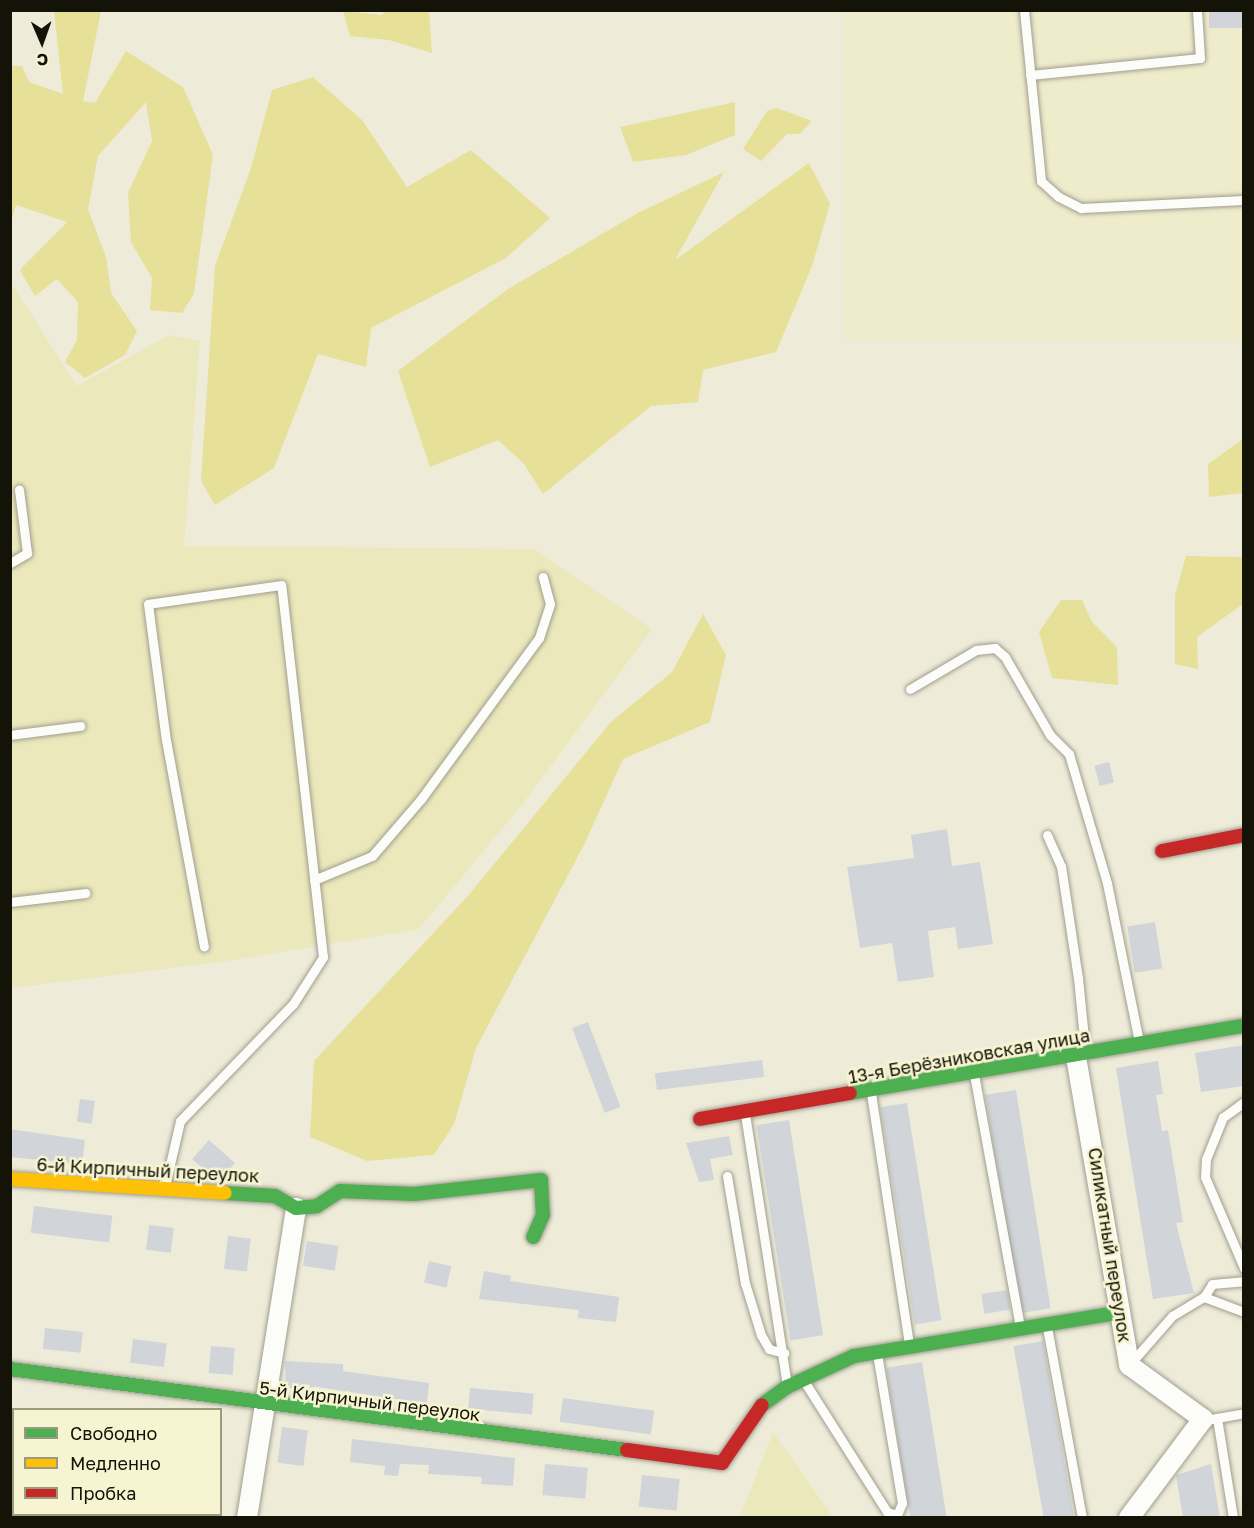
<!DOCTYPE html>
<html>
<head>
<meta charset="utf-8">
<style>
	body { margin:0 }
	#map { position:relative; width:1254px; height:1528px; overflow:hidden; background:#eeecd9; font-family:"Golos Text",sans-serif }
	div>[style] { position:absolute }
	.built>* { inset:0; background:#efeccc; transform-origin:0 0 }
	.green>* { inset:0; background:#ebe8bb }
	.water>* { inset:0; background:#e6e098 }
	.building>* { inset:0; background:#d1d5d9; transform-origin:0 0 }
	.roads { filter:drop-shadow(0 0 2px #a09e90) drop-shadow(0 0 2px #a09e90) }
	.lane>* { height:9px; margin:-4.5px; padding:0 4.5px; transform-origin:4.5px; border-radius:4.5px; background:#fcfcf9 }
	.street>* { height:20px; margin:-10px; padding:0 10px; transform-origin:10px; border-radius:10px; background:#fcfcf9 }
	.fast>* { height:14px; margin:-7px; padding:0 7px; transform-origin:7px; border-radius:7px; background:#4caf50 }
	.slow>* { height:14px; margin:-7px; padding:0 7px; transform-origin:7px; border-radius:7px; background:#ffc107 }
	.jam>* { height:14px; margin:-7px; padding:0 7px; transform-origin:7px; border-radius:7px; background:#c62828 }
	span { translate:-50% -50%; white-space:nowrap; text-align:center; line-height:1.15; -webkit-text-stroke:5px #f6f4d1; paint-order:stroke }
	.street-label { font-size:18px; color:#141307 }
	.frame { position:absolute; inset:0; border:12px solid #141307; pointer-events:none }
	.legend { position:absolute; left:12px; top:1408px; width:210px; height:108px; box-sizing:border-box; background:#f6f4d1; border:2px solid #9c9a80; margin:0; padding:8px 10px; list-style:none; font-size:18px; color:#141307 }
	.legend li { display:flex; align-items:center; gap:12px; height:30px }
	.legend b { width:30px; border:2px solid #9c9a80 }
	.north { position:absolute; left:12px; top:12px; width:60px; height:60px; -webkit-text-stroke:4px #f6f4d1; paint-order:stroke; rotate:178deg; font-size:16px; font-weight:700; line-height:24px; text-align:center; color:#141307 }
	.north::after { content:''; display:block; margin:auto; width:21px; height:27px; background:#141307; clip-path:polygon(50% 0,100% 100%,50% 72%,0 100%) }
</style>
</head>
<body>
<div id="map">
	<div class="built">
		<div style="left:844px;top:11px;width:399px;height:329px"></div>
	</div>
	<div class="green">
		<div style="clip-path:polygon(10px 281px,77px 386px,169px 335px,200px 341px,184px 546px,534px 549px,652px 629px,524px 802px,419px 929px,221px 962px,11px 988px)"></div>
		<div style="clip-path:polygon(773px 1432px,833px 1517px,740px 1517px)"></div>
	</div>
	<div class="water">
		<div style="clip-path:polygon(54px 11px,101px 11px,83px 101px,95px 103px,126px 51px,183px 87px,213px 155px,194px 294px,182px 313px,150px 310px,152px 278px,131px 242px,128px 193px,152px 141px,146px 102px,98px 156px,88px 209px,106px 257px,111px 293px,137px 331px,125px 355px,85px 378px,65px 362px,77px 340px,78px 302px,57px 279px,35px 296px,20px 270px,67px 222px,16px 205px,11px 222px,11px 66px,22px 66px,29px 82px,63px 94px)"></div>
		<div style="clip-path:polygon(343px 11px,382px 15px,385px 11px,429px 11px,432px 53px,389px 40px,350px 36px)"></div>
		<div style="clip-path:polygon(313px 77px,362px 120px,407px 187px,471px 150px,550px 218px,506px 258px,371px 328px,366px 367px,318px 354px,274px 468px,215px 505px,201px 481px,215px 266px,251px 168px,272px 90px)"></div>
		<div style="clip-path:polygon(735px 102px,735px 135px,686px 155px,633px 162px,620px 127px)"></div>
		<div style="clip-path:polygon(777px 108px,812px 121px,800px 134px,787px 134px,761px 161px,743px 149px,767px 111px)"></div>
		<div style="clip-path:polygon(809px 163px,830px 204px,812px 266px,776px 352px,703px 370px,698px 402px,651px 406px,543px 494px,524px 464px,498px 440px,430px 467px,398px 371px,508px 289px,638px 213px,724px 172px,675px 260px)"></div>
		<div style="clip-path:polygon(1243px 439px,1243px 493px,1209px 497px,1208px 464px)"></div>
		<div style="clip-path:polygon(1186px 556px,1243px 557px,1243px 604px,1197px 637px,1198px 669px,1175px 664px,1175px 595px)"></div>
		<div style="clip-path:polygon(1061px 600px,1082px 600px,1092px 622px,1117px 647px,1118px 685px,1052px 678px,1039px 632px)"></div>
		<div style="clip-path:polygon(703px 614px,726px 655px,710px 722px,623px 759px,584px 845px,476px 1048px,454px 1124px,434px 1155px,367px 1161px,310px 1137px,314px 1061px,467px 897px,611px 722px,672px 672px)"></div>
	</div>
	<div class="building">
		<div style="left:1209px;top:10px;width:35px;height:18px"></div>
		<div style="left:1109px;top:762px;width:21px;height:15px;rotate:76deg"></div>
		<div style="clip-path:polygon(947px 829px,952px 866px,980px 862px,993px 944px,958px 949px,955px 927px,928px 931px,934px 977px,898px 982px,892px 943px,860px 948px,847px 867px,914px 858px,911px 835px)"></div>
		<div style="left:1155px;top:922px;width:47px;height:28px;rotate:81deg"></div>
		<div style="left:588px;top:1022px;width:91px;height:17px;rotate:69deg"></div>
		<div style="clip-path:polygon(1244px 1045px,1244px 1086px,1201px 1092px,1195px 1053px)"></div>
		<div style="left:762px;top:1060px;width:17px;height:108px;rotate:83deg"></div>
		<div style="clip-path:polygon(1158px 1061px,1163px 1094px,1156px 1095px,1162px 1131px,1168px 1130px,1183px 1222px,1176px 1223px,1194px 1293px,1153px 1299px,1116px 1068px)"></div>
		<div style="left:1016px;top:1090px;width:221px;height:31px;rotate:81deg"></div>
		<div style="left:80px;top:1099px;width:15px;height:23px;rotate:8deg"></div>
		<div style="left:907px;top:1103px;width:220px;height:27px;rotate:81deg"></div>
		<div style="left:789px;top:1120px;width:218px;height:33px;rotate:81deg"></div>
		<div style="clip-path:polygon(10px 1129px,85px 1140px,82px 1164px,10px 1157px)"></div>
		<div style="clip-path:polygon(729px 1136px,733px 1155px,710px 1159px,714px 1180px,699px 1182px,686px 1143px)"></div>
		<div style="clip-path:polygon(209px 1140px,235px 1163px,222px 1177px,211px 1176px,192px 1159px)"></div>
		<div style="left:34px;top:1206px;width:79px;height:27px;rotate:7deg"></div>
		<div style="left:149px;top:1225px;width:25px;height:25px;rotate:7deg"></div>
		<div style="left:228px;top:1236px;width:23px;height:33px;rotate:7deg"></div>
		<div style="left:307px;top:1241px;width:32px;height:25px;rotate:9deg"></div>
		<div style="left:429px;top:1261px;width:23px;height:22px;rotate:13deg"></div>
		<div style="clip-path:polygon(484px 1271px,511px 1276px,510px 1281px,619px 1297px,616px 1322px,578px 1318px,579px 1310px,479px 1299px)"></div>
		<div style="left:1007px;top:1290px;width:20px;height:26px;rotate:81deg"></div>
		<div style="left:45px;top:1328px;width:38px;height:21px;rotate:6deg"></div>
		<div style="left:133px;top:1339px;width:34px;height:24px;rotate:7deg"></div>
		<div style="left:1043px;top:1341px;width:180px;height:30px;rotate:80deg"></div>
		<div style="left:211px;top:1346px;width:24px;height:27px;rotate:5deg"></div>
		<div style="clip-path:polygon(285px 1361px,343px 1364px,343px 1371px,429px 1383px,427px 1404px,318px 1387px,286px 1388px)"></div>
		<div style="left:922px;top:1362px;width:158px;height:36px;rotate:81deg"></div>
		<div style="left:470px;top:1388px;width:64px;height:21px;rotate:5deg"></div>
		<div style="left:563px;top:1398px;width:92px;height:24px;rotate:8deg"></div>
		<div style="left:282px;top:1427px;width:26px;height:36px;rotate:7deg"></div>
		<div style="clip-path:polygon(352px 1439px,515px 1458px,513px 1486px,481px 1484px,482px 1477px,428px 1474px,429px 1465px,400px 1464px,398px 1476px,384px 1475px,385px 1466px,350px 1462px)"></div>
		<div style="left:545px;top:1464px;width:43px;height:31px;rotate:5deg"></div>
		<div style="clip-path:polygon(1211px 1464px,1220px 1518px,1183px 1518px,1176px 1475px)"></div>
		<div style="left:642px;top:1475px;width:38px;height:32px;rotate:6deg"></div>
	</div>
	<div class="roads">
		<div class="lane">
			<div style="left:1024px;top:10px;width:172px;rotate:84.3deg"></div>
			<div style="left:1041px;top:181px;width:24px;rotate:42deg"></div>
			<div style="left:1059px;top:197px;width:25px;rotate:27deg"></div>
			<div style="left:1081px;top:208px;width:163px;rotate:-2.8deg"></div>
			<div style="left:1030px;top:75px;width:171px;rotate:-5.7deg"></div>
			<div style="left:1200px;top:58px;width:48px;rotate:-93.6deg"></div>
			<div style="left:10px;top:563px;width:20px;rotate:-30deg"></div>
			<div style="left:27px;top:553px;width:64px;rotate:-97.2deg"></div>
			<div style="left:910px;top:689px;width:77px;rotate:-30.6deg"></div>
			<div style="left:976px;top:650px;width:19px;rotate:-6deg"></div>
			<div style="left:995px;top:648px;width:13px;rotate:42deg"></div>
			<div style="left:1005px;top:657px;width:90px;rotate:60deg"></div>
			<div style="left:1050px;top:735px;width:27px;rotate:45deg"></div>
			<div style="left:1069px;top:754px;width:134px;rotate:73.6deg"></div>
			<div style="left:1107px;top:883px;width:161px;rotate:78.6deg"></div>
			<div style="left:10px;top:735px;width:71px;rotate:-7.3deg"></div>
			<div style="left:1047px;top:835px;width:34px;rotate:66deg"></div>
			<div style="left:1061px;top:866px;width:113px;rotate:81.4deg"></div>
			<div style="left:1078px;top:978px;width:60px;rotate:84.3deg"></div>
			<div style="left:1084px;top:1038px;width:14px;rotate:111deg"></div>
			<div style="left:314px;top:880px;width:63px;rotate:-22.5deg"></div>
			<div style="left:372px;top:856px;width:75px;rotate:-49.3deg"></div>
			<div style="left:421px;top:799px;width:200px;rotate:-53.8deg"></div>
			<div style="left:539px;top:638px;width:36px;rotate:-72deg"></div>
			<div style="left:550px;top:604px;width:28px;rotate:-105deg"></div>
			<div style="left:10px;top:902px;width:76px;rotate:-6.8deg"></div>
			<div style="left:974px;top:1074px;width:256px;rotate:79.7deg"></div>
			<div style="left:871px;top:1093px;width:254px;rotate:81.4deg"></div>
			<div style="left:1244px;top:1102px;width:26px;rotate:144deg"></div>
			<div style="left:1223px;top:1117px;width:45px;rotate:112deg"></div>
			<div style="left:1206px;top:1159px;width:18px;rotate:93deg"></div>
			<div style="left:1205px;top:1177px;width:99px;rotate:66.8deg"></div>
			<div style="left:745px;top:1114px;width:273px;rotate:81.2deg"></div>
			<div style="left:727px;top:1176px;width:109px;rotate:80.5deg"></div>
			<div style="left:745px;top:1283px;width:54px;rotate:72.9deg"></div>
			<div style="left:761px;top:1335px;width:16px;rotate:60deg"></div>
			<div style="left:769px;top:1349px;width:16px;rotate:15deg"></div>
			<div style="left:165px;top:1186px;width:67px;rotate:-77deg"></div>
			<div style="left:180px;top:1121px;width:163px;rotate:-46deg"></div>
			<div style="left:293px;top:1004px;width:56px;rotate:-57.4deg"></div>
			<div style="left:323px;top:957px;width:374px;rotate:-96.4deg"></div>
			<div style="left:281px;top:585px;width:134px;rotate:171.9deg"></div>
			<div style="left:148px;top:604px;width:137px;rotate:82.5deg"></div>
			<div style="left:166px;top:740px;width:210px;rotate:79.6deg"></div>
			<div style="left:1204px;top:1297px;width:43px;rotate:20.6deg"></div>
			<div style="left:1047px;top:1327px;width:194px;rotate:79.6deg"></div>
			<div style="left:1130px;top:1364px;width:64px;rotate:-48.8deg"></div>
			<div style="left:1172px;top:1316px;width:37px;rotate:-31deg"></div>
			<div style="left:1204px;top:1297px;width:15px;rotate:-58deg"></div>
			<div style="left:1212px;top:1284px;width:32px;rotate:-5deg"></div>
			<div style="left:804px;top:1381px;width:155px;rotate:57.6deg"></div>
			<div style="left:887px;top:1512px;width:10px;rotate:17deg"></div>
			<div style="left:897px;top:1515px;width:13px;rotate:-67deg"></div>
			<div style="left:902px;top:1503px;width:151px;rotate:-99.5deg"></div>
			<div style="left:1217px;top:1418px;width:101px;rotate:80.9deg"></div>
			<div style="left:1211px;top:1419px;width:34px;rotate:-10deg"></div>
		</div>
		<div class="street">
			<div style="left:1076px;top:1057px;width:313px;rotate:80.2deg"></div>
			<div style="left:1129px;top:1365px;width:92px;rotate:36.1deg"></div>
			<div style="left:1203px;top:1419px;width:124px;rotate:126.8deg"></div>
			<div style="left:247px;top:1518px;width:314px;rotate:-81deg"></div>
		</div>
		<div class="fast">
			<div style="left:850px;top:1093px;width:400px;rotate:-9.7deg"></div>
			<div style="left:225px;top:1193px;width:50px;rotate:3.4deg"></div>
			<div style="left:275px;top:1196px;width:24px;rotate:30deg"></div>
			<div style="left:296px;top:1208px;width:21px;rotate:-5deg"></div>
			<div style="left:317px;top:1206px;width:27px;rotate:-33deg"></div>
			<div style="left:340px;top:1191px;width:74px;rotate:2.3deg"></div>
			<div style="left:414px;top:1194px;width:128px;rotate:-6.3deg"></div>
			<div style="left:541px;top:1180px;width:35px;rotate:87deg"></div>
			<div style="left:543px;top:1215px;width:24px;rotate:114deg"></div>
			<div style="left:10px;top:1369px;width:622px;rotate:7.48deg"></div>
			<div style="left:762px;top:1405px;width:31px;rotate:-36deg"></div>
			<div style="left:787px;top:1387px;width:74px;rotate:-24.8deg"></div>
			<div style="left:854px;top:1356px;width:266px;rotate:-9.3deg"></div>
		</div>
		<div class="slow">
			<div style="left:10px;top:1179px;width:215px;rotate:3.7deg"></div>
		</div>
		<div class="jam">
			<div style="left:1162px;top:851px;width:84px;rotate:-11deg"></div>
			<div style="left:700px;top:1119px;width:152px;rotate:-9.8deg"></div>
			<div style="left:627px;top:1450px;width:96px;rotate:7.8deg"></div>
			<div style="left:722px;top:1463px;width:70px;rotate:-55.4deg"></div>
		</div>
	</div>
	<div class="street-label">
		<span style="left:969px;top:1056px;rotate:-10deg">13-я Берёзниковская улица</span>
		<span style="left:148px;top:1170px;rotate:3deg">6-й Кирпичный переулок</span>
		<span style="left:1110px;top:1245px;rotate:81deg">Силикатный переулок</span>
		<span style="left:370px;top:1401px;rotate:7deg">5-й Кирпичный переулок</span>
	</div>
	<div class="frame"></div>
	<ul class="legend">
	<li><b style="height:8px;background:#4caf50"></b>Свободно</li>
	<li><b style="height:8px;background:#ffc107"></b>Медленно</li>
	<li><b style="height:8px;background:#c62828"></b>Пробка</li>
	</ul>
	<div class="north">С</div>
</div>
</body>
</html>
